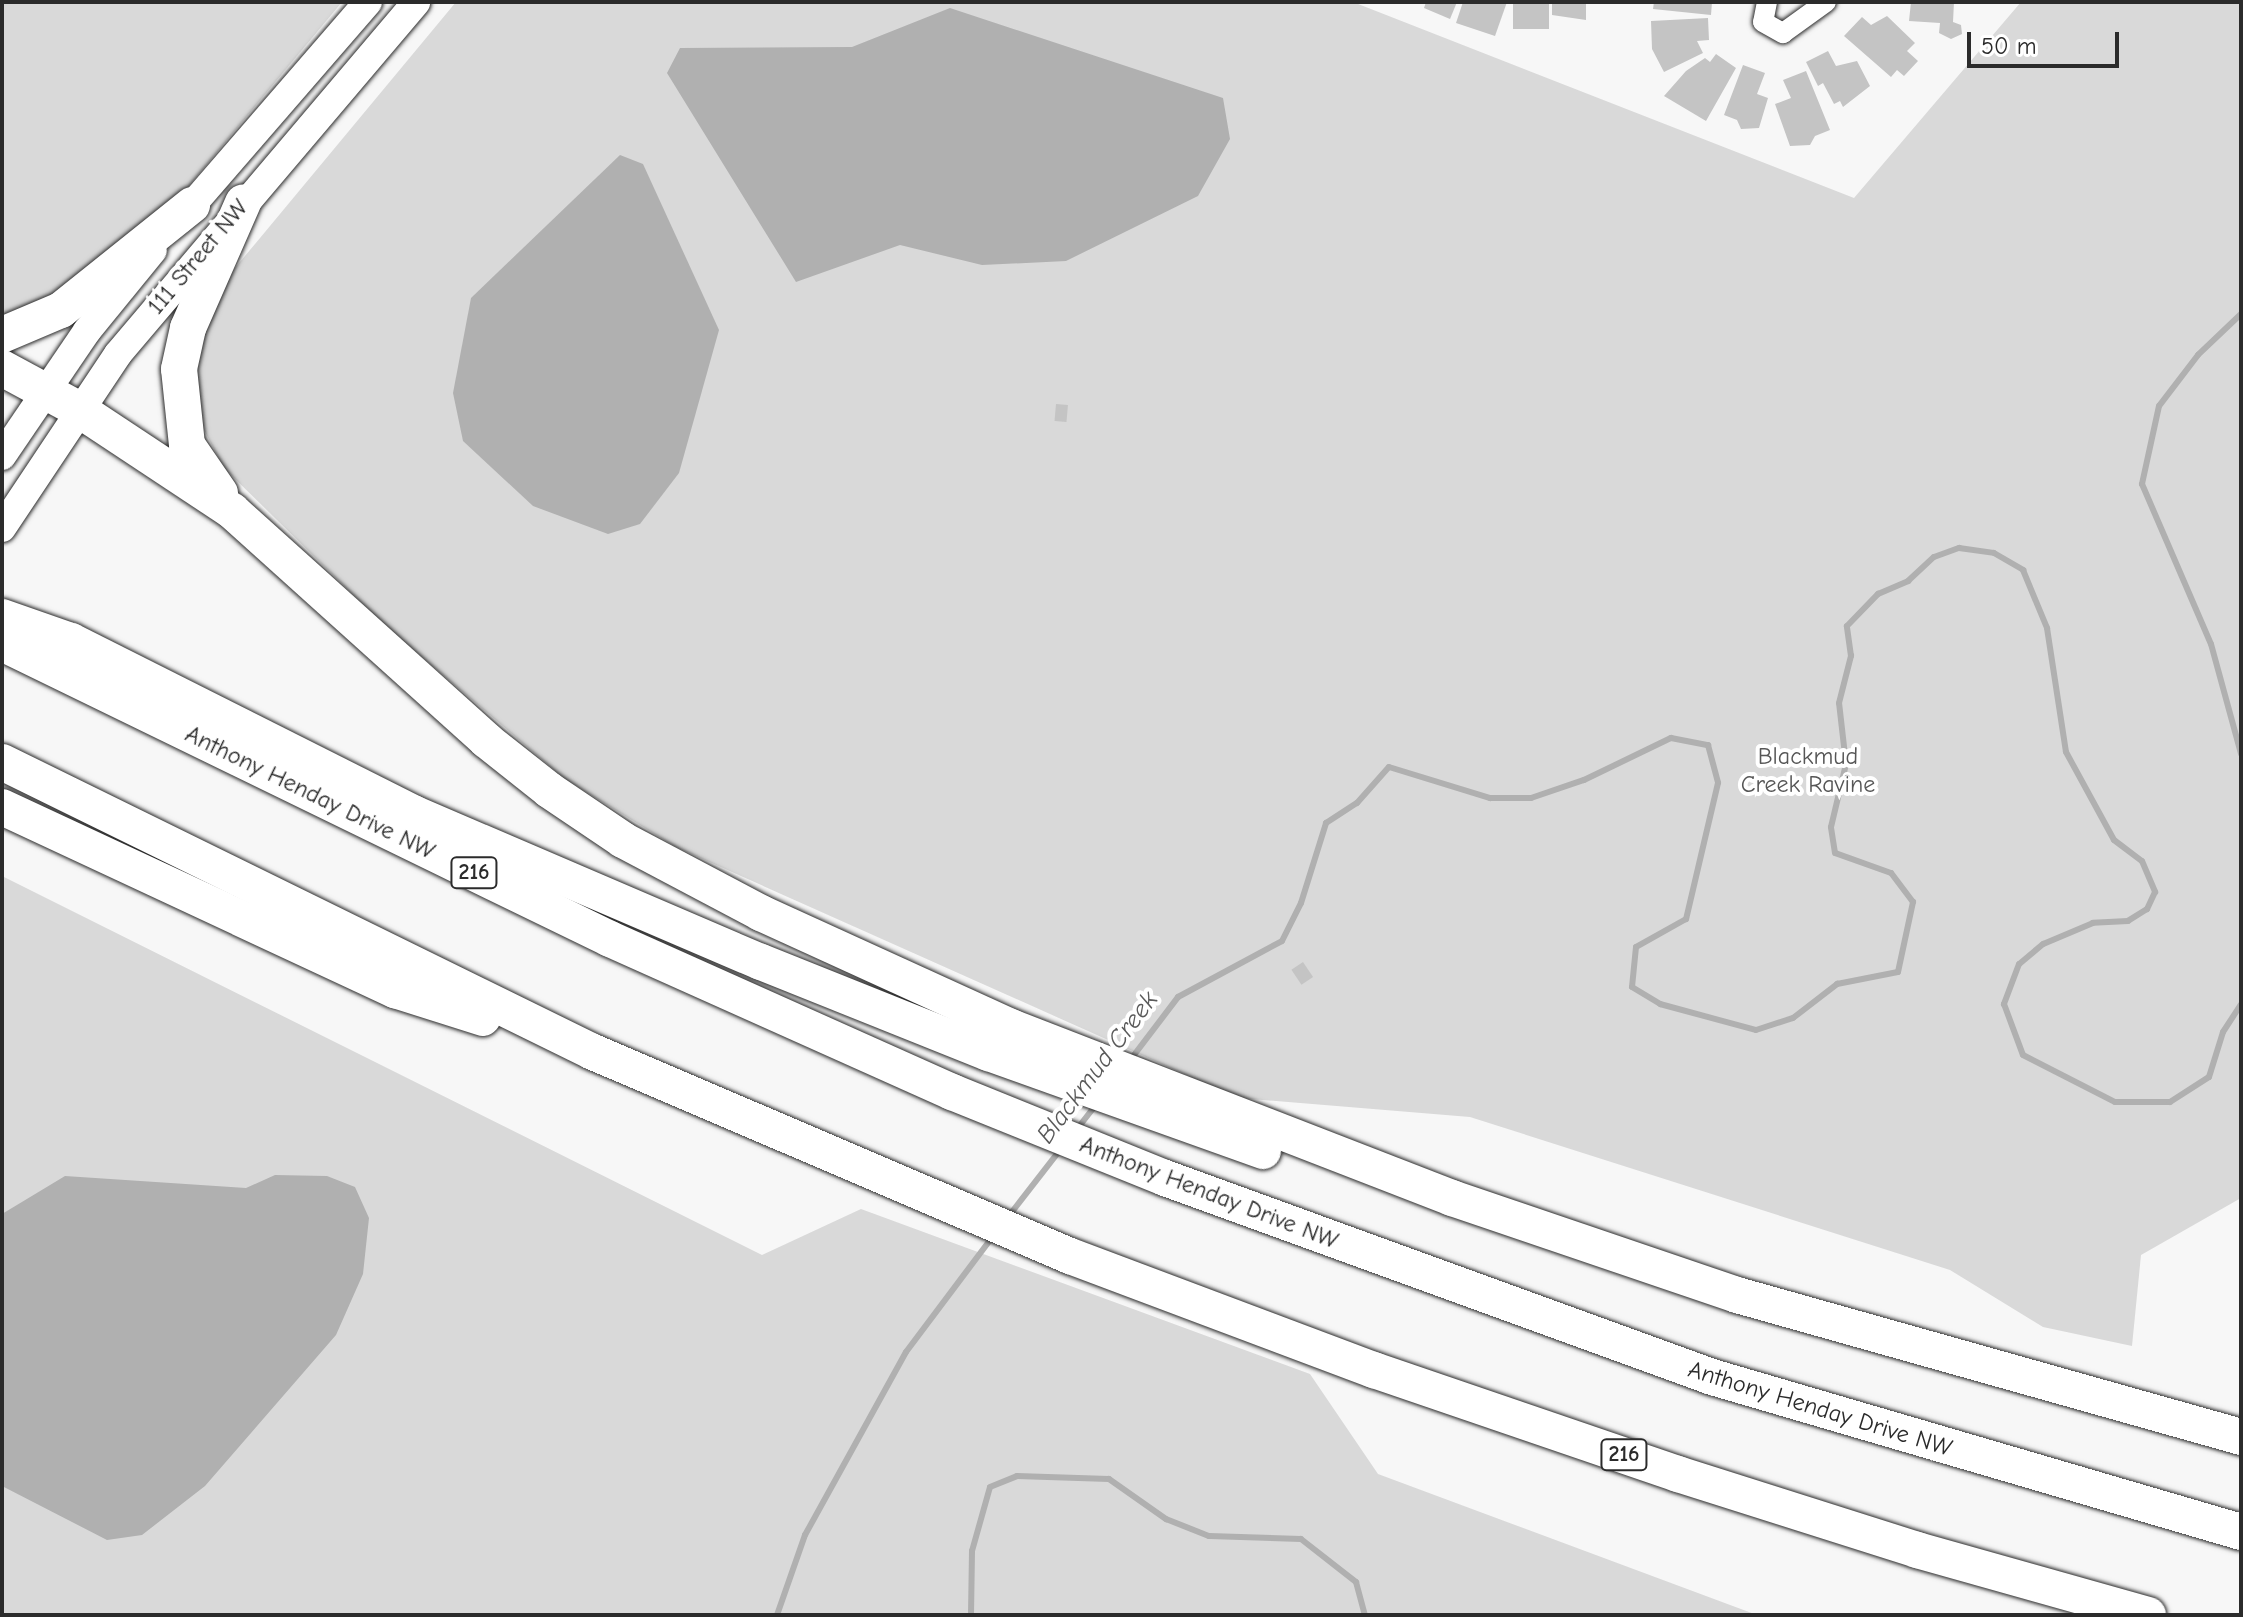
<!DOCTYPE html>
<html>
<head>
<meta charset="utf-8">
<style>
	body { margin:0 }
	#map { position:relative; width:2243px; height:1617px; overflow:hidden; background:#f7f7f7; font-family:"Comic Neue",sans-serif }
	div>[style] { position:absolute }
	.green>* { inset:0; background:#d9d9d9 }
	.water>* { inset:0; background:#b0b0b0 }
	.stream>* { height:6px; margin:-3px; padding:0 3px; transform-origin:3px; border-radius:3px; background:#b0b0b0 }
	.building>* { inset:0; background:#c4c4c4; transform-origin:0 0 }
	.roads { filter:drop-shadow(0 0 2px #2b2b2b) drop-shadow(0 0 2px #2b2b2b) }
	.street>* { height:20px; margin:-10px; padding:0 10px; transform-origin:10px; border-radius:10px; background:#fff }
	.secondary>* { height:28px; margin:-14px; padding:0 14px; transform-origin:14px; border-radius:14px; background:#fff }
	.highway>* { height:36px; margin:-18px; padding:0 18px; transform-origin:18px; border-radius:18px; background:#fff }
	span { translate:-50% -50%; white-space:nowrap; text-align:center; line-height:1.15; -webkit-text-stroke:8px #fff; paint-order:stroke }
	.shield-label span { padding:2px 6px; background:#fff; border:2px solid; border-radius:6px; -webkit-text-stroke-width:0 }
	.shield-label { font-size:22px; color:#2b2b2b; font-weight:700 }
	.street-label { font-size:24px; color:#2b2b2b }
	.park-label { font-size:24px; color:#565656 }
	.water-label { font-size:26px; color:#5a5a5a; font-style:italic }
	.frame { position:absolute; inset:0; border:4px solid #2b2b2b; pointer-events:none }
	.scale { position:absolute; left:1967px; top:32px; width:152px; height:36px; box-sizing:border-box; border:4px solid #2b2b2b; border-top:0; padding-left:10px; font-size:24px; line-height:28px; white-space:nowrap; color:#2b2b2b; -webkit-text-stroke:6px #fff; paint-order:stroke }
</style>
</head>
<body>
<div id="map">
	<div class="green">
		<div style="clip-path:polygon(2px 2px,342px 2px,182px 194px,54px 302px,2px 325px)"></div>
		<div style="clip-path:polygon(456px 2px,1353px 2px,1854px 198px,2021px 2px,2241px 2px,2241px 1198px,2141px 1255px,2132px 1346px,2043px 1327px,1950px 1270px,1470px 1117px,1238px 1098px,676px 847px,565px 779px,382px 623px,224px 468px,203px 428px,195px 374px,198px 348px,218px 293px,235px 268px)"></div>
		<div style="clip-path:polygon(2px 876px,762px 1255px,861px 1209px,1310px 1374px,1378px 1474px,1757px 1615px,2px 1615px)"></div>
	</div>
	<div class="water">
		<div style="clip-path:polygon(950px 8px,1223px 98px,1230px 139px,1198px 196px,1066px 261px,982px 265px,900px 245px,796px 282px,667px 73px,680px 48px,852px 47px)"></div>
		<div style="clip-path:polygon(620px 155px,643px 164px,719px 330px,679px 473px,640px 524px,608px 534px,533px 506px,463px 441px,453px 393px,471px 298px)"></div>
		<div style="clip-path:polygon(275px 1175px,327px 1176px,355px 1187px,369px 1218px,363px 1274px,336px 1335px,205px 1486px,142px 1535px,107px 1540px,2px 1486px,2px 1214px,65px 1176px,246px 1188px)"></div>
	</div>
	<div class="stream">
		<div style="left:2241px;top:314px;width:59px;rotate:136.4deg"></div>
		<div style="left:2198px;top:355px;width:64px;rotate:127.4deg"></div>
		<div style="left:2159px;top:406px;width:80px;rotate:102.3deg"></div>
		<div style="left:2142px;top:484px;width:174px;rotate:66.7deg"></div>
		<div style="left:2211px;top:644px;width:114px;rotate:74.7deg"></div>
		<div style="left:1131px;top:1059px;width:78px;rotate:-52.8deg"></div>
		<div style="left:1178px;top:997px;width:118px;rotate:-28.3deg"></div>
		<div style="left:1282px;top:941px;width:42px;rotate:-63.4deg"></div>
		<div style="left:1301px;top:903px;width:84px;rotate:-72.6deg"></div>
		<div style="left:1326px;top:823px;width:37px;rotate:-33deg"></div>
		<div style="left:1357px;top:803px;width:48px;rotate:-48.4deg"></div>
		<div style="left:1389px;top:767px;width:106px;rotate:17.1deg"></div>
		<div style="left:1490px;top:798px;width:41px"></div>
		<div style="left:1531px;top:798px;width:56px;rotate:-18.8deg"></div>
		<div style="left:1584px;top:780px;width:97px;rotate:-25.8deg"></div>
		<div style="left:1671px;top:738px;width:38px;rotate:11deg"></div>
		<div style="left:1708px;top:745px;width:39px;rotate:75deg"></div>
		<div style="left:1718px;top:783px;width:140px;rotate:103.2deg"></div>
		<div style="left:1686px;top:919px;width:57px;rotate:150.8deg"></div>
		<div style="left:1636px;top:947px;width:40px;rotate:95.7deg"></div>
		<div style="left:1632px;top:987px;width:33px;rotate:31deg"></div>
		<div style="left:1660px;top:1004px;width:99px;rotate:15.2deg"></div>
		<div style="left:1756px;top:1030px;width:39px;rotate:-18deg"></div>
		<div style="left:1793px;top:1018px;width:56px;rotate:-37.7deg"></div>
		<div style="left:1837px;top:984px;width:62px;rotate:-11.1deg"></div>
		<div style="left:1898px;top:972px;width:72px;rotate:-77.9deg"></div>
		<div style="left:1913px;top:902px;width:36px;rotate:-127deg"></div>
		<div style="left:1891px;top:873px;width:59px;rotate:-160.3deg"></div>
		<div style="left:1835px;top:853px;width:26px;rotate:-99deg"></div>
		<div style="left:1831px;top:827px;width:65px;rotate:-76.6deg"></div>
		<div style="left:1846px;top:764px;width:61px;rotate:-96.5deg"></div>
		<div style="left:1839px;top:703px;width:49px;rotate:-75.7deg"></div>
		<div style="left:1851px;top:656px;width:30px;rotate:-98deg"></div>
		<div style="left:1847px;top:626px;width:45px;rotate:-45.9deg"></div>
		<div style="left:1878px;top:594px;width:33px;rotate:-23deg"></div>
		<div style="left:1908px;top:581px;width:35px;rotate:-43deg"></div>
		<div style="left:1934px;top:557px;width:27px;rotate:-20deg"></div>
		<div style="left:1959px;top:548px;width:35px;rotate:8deg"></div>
		<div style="left:1994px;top:553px;width:34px;rotate:30deg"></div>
		<div style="left:2023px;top:570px;width:63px;rotate:67.5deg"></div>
		<div style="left:2047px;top:628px;width:125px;rotate:81.3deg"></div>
		<div style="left:2066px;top:752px;width:100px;rotate:61.4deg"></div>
		<div style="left:2114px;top:840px;width:35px;rotate:37deg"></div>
		<div style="left:2142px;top:861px;width:34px;rotate:67deg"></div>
		<div style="left:2155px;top:892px;width:19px;rotate:115deg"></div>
		<div style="left:2147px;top:909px;width:22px;rotate:148deg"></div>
		<div style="left:2128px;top:921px;width:35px;rotate:177deg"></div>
		<div style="left:2093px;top:923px;width:54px;rotate:157.2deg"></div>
		<div style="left:2043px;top:944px;width:31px;rotate:140deg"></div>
		<div style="left:2019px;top:964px;width:43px;rotate:110.6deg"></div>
		<div style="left:2004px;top:1004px;width:54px;rotate:69.6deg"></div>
		<div style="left:2023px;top:1055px;width:103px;rotate:27.1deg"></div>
		<div style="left:2115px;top:1102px;width:55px"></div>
		<div style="left:2170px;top:1102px;width:46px;rotate:-32.7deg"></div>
		<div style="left:2209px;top:1077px;width:47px;rotate:-72.7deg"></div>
		<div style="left:2223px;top:1032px;width:33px;rotate:-57deg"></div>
		<div style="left:1077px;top:1129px;width:33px;rotate:-52deg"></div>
		<div style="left:1008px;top:1217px;width:85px;rotate:-52.2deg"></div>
		<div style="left:777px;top:1615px;width:85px;rotate:-70.7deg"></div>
		<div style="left:805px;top:1535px;width:209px;rotate:-61.1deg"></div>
		<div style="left:906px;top:1352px;width:146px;rotate:-53.1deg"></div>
		<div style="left:971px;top:1615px;width:64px;rotate:-89.1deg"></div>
		<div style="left:972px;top:1551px;width:66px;rotate:-74.3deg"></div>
		<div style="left:990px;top:1487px;width:29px;rotate:-22deg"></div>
		<div style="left:1017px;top:1476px;width:92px;rotate:1.9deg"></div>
		<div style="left:1109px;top:1479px;width:70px;rotate:35.1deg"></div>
		<div style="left:1166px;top:1519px;width:46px;rotate:21.6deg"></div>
		<div style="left:1209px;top:1536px;width:92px;rotate:1.9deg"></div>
		<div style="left:1301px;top:1539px;width:70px;rotate:38deg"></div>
		<div style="left:1356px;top:1582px;width:34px;rotate:75deg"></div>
	</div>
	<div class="building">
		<div style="clip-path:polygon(1426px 2px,1457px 2px,1450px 19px,1424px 8px)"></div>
		<div style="clip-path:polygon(1463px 2px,1507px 2px,1495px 36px,1456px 23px)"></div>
		<div style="left:1513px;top:2px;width:36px;height:27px"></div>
		<div style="clip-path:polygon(1552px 2px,1586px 2px,1586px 20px,1552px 15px)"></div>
		<div style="clip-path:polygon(1654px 2px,1712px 2px,1711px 15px,1653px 9px)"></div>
		<div style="clip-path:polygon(1911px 2px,1954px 2px,1953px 22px,1961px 25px,1962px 34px,1951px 39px,1939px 33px,1940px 23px,1909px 21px)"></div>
		<div style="clip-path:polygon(1887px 16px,1915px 43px,1907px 51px,1918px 61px,1904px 76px,1897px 70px,1891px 77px,1844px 36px,1862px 17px,1871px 25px)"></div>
		<div style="clip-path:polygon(1708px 18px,1709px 40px,1697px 41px,1703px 53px,1664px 72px,1652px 49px,1651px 21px)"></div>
		<div style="clip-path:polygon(1828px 51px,1836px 66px,1857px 61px,1870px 86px,1843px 107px,1840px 101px,1834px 104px,1823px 83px,1818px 86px,1806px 62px)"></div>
		<div style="clip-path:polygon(1716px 54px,1736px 68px,1706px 121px,1664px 96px,1686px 71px,1705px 58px,1710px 62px)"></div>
		<div style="clip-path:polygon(1743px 65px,1765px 73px,1757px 94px,1768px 98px,1759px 128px,1741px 129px,1737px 120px,1724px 115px)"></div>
		<div style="clip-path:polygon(1806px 71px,1830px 130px,1815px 136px,1810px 145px,1790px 146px,1775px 104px,1791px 98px,1783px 80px)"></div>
		<div style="left:1056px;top:404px;width:12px;height:17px;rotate:5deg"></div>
		<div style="left:1303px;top:962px;width:18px;height:14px;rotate:56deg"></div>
	</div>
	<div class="roads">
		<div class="street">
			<div style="left:1767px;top:2px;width:20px;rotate:101deg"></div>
			<div style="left:1763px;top:22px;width:23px;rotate:29deg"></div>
			<div style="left:1783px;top:33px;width:53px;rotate:-35.8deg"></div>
		</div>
		<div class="secondary">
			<div style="left:180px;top:219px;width:287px;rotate:-49.1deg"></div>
			<div style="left:2px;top:456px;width:151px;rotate:-55.8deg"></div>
			<div style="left:87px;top:331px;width:104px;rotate:-50.8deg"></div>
			<div style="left:2px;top:528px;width:209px;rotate:-56.3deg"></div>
			<div style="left:118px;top:354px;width:461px;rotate:-49.7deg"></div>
		</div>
		<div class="highway">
			<div style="left:2px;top:335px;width:64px;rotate:-23deg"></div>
			<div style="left:61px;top:310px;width:168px;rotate:-38.7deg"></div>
			<div style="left:2px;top:368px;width:86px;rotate:28.3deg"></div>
			<div style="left:78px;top:409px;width:185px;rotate:33.5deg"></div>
			<div style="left:232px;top:511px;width:342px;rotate:42deg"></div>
			<div style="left:486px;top:740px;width:80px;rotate:38.4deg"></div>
			<div style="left:549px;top:790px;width:89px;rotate:34deg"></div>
			<div style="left:623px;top:840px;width:156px;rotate:27.9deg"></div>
			<div style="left:761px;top:913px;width:275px;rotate:24.5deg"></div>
			<div style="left:1011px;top:1027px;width:473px;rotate:21.2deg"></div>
			<div style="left:1452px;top:1198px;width:301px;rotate:18.8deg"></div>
			<div style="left:1737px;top:1295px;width:524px;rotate:15.73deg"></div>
			<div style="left:220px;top:493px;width:58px;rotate:-124.5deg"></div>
			<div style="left:187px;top:445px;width:76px;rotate:-96deg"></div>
			<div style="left:179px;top:369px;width:42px;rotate:-77.6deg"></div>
			<div style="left:188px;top:328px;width:137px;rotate:-66.3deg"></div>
			<div style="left:2px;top:617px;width:73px;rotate:19.2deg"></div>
			<div style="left:71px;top:641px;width:383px;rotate:26.7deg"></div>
			<div style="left:413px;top:813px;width:379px;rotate:23.2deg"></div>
			<div style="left:761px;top:962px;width:245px;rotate:21.8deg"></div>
			<div style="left:989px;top:1053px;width:291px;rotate:19.7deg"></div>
			<div style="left:2px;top:643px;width:676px;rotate:25.96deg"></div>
			<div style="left:610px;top:939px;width:375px;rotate:24.1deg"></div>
			<div style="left:952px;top:1092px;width:230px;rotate:22deg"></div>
			<div style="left:1165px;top:1178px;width:582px;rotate:19.99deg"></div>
			<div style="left:1712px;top:1377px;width:551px;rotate:16.33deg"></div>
			<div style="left:2px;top:762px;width:658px;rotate:26.14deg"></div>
			<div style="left:593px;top:1052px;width:519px;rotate:23.16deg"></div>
			<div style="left:1070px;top:1256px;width:325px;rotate:20.6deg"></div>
			<div style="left:1374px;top:1370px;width:321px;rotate:18.9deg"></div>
			<div style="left:1678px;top:1474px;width:251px;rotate:17.6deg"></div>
			<div style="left:1917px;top:1550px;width:240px;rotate:15.7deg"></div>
			<div style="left:2px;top:807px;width:434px;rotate:25deg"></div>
			<div style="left:395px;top:990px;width:92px;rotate:17.7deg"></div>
		</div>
	</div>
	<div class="shield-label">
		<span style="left:474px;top:873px">216</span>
		<span style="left:1624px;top:1455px">216</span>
	</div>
	<div class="street-label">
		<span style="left:198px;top:257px;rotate:-50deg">111 Street NW</span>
		<span style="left:310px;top:793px;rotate:26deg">Anthony Henday Drive NW</span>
		<span style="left:1209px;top:1193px;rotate:21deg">Anthony Henday Drive NW</span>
		<span style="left:1820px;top:1409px;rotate:17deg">Anthony Henday Drive NW</span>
	</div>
	<div class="park-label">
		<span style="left:1808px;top:771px">Blackmud<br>Creek Ravine</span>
	</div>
	<div class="water-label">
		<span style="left:1098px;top:1068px;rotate:-53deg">Blackmud Creek</span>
	</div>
	<div class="frame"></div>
	<div class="scale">50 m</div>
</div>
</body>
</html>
